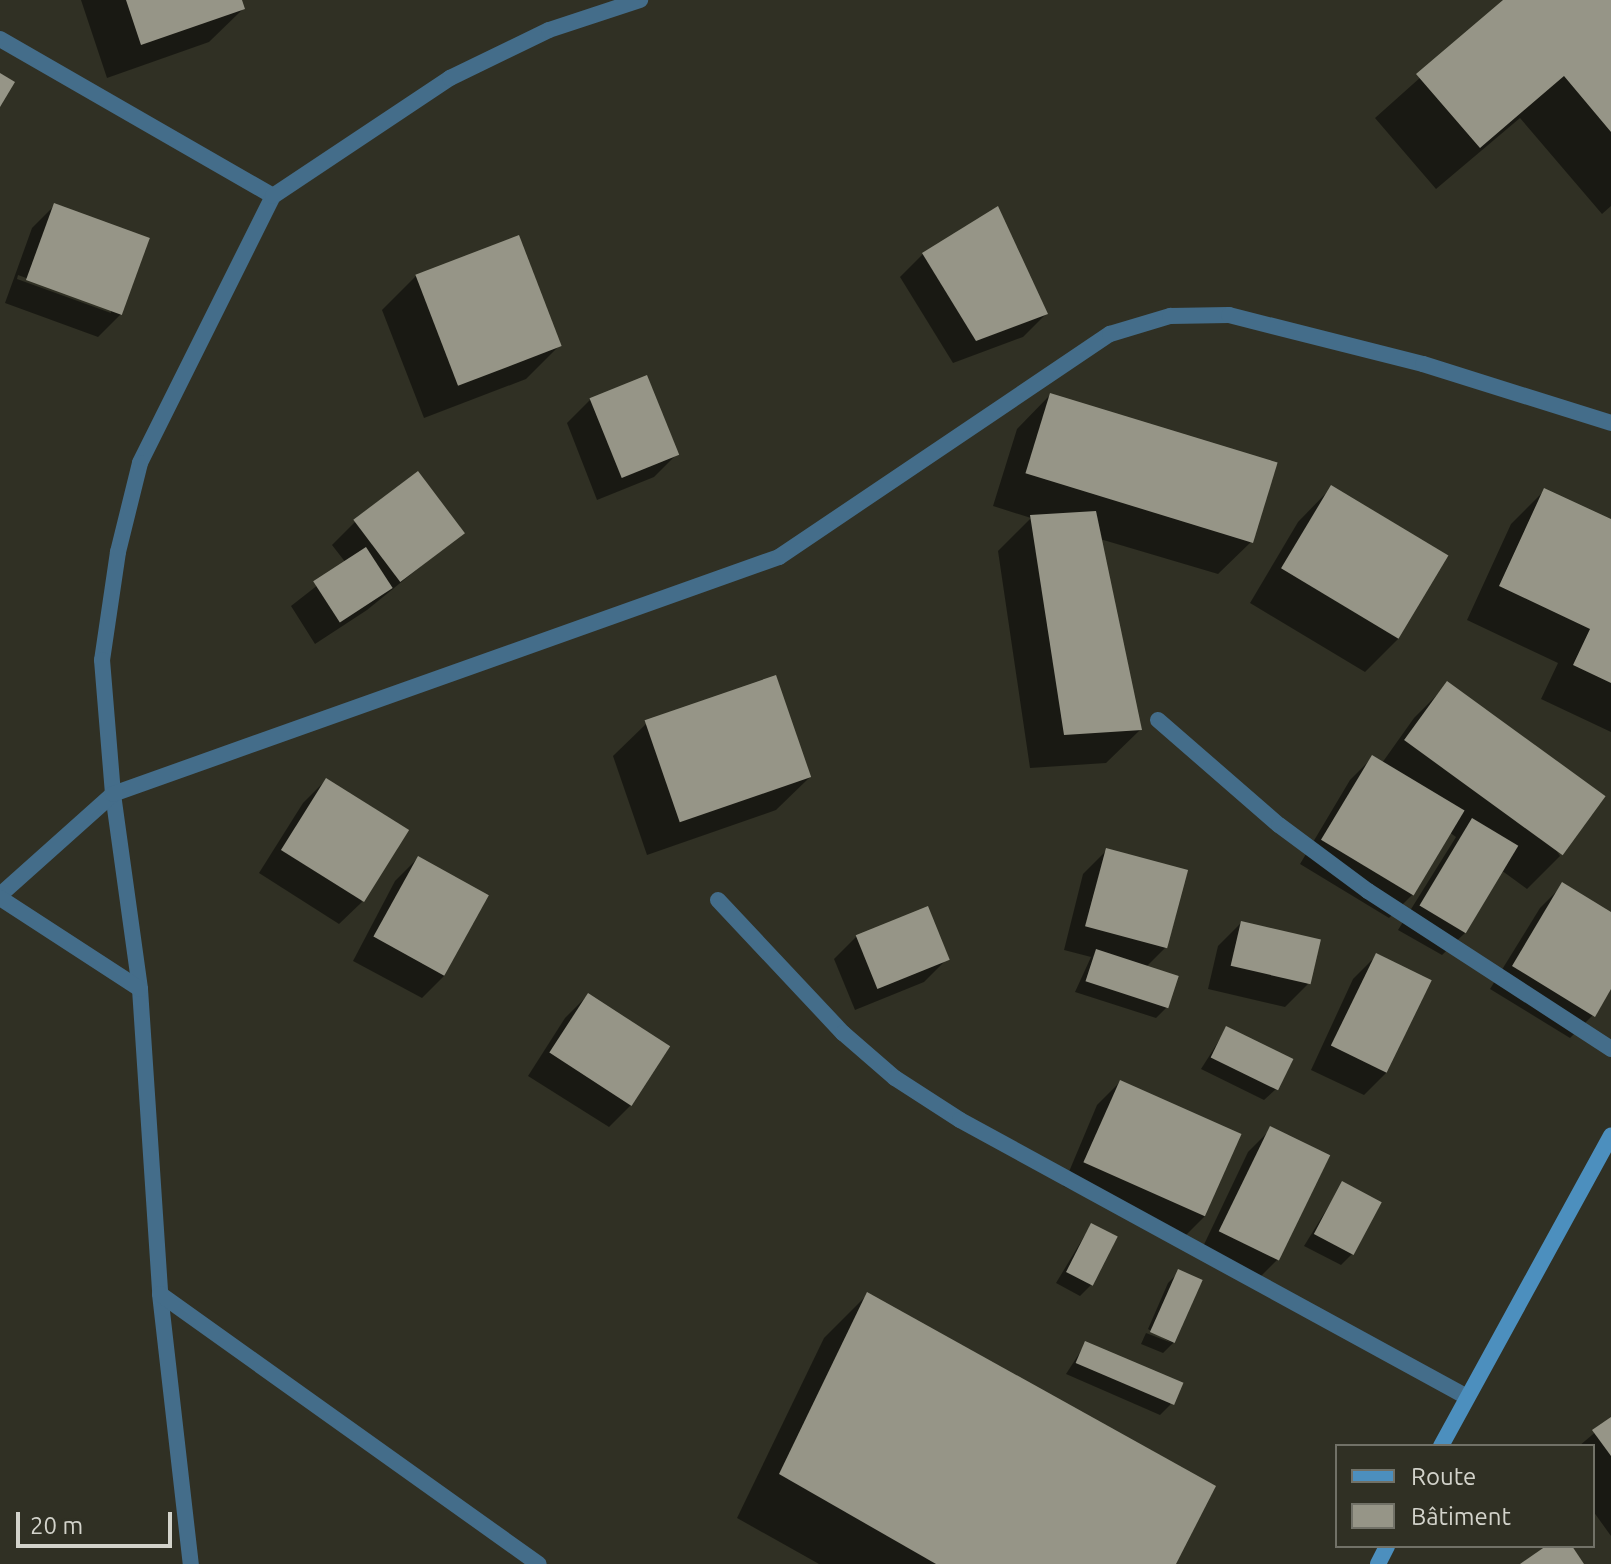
<!DOCTYPE html>
<html>
<head>
<meta charset="utf-8">
<style>
	body { margin:0 }
	#map { position:relative; width:1611px; height:1564px; overflow:hidden; background:#303024; font-family:Ubuntu,sans-serif }
	div>[style] { position:absolute }
	.shadow>* { inset:0; background:#0007 }
	.building>* { inset:0; background:#969587; transform-origin:0 0 }
	.street>* { height:16px; margin:-8px; padding:0 8px; transform-origin:8px; border-radius:8px; background:#446d8a }
	.secondary>* { height:16px; margin:-8px; padding:0 8px; transform-origin:8px; border-radius:8px; background:#4c8fbe }
	span { translate:-50% -50%; white-space:nowrap; text-align:center; line-height:1.15; -webkit-text-stroke:8px #303024; paint-order:stroke }
	.legend { position:absolute; left:1335px; top:1444px; width:260px; height:104px; box-sizing:border-box; background:#303024; border:2px solid #717167; margin:0; padding:10px 14px; list-style:none; font-size:24px; color:#d3d3cb }
	.legend li { display:flex; align-items:center; gap:16px; height:40px }
	.legend b { width:40px; border:2px solid #717167 }
	.scale { position:absolute; left:16px; top:1512px; width:156px; height:36px; box-sizing:border-box; border:4px solid #d3d3cb; border-top:0; padding-left:10px; font-size:24px; line-height:28px; white-space:nowrap; color:#d3d3cb; -webkit-text-stroke:6px #303024; paint-order:stroke }
</style>
</head>
<body>
<div id="map">
	<div class="shadow">
		<div style="clip-path:polygon(81px 0,240px 0,243px 9px,209px 42px,107px 78px)"></div>
		<div style="clip-path:polygon(1507px 0,1611px 0,1611px 206px,1602px 214px,1520px 118px,1436px 189px,1375px 118px)"></div>
		<div style="clip-path:polygon(evenodd,55px 205px,121px 314px,98px 337px,5px 303px,32px 228px,55px 205px,18px 275px,111px 309px,111px 313px,17px 279px,18px 275px)"></div>
		<div style="clip-path:polygon(923px 254px,1046px 314px,1023px 337px,953px 363px,900px 277px)"></div>
		<div style="clip-path:polygon(416px 276px,559px 346px,526px 379px,424px 418px,382px 310px)"></div>
		<div style="clip-path:polygon(646px 377px,677px 454px,654px 477px,597px 500px,567px 423px,590px 400px)"></div>
		<div style="clip-path:polygon(1050px 395px,1252px 541px,1218px 574px,1100px 539px,1140px 730px,1106px 763px,1030px 768px,998px 551px,1031px 518px,993px 506px,1017px 429px)"></div>
		<div style="clip-path:polygon(1331px 488px,1399px 638px,1365px 672px,1250px 603px,1298px 522px)"></div>
		<div style="clip-path:polygon(1545px 490px,1611px 521px,1611px 732px,1541px 699px,1558px 663px,1467px 620px,1511px 524px)"></div>
		<div style="clip-path:polygon(355px 522px,463px 532px,367px 610px,315px 644px,291px 606px,346px 563px,332px 545px)"></div>
		<div style="clip-path:polygon(1448px 684px,1560px 856px,1527px 889px,1501px 870px,1465px 933px,1442px 955px,1398px 930px,1456px 837px,1449px 832px,1412px 895px,1389px 918px,1300px 864px,1350px 780px,1373px 757px,1382px 763px,1414px 718px)"></div>
		<div style="clip-path:polygon(647px 723px,810px 777px,776px 810px,647px 855px,613px 756px)"></div>
		<div style="clip-path:polygon(326px 780px,362px 902px,339px 924px,259px 873px,303px 803px)"></div>
		<div style="clip-path:polygon(1106px 851px,1166px 947px,1146px 967px,1167px 1007px,1156px 1018px,1075px 992px,1091px 957px,1064px 950px,1083px 874px)"></div>
		<div style="clip-path:polygon(418px 858px,445px 975px,422px 998px,353px 961px,395px 881px)"></div>
		<div style="clip-path:polygon(1563px 885px,1611px 914px,1611px 986px,1593px 1015px,1570px 1038px,1490px 989px,1540px 908px)"></div>
		<div style="clip-path:polygon(1241px 923px,1308px 984px,1285px 1007px,1208px 989px,1218px 946px)"></div>
		<div style="clip-path:polygon(857px 936px,947px 959px,924px 982px,855px 1010px,834px 959px)"></div>
		<div style="clip-path:polygon(1376px 956px,1387px 1072px,1364px 1095px,1311px 1070px,1353px 979px)"></div>
		<div style="clip-path:polygon(588px 995px,632px 1104px,609px 1127px,528px 1076px,565px 1018px)"></div>
		<div style="clip-path:polygon(1227px 1028px,1276px 1089px,1264px 1100px,1201px 1069px)"></div>
		<div style="clip-path:polygon(1120px 1082px,1205px 1216px,1182px 1239px,1063px 1186px,1097px 1105px)"></div>
		<div style="clip-path:polygon(1271px 1129px,1278px 1259px,1255px 1282px,1199px 1255px,1248px 1152px)"></div>
		<div style="clip-path:polygon(1343px 1183px,1352px 1254px,1341px 1265px,1304px 1246px)"></div>
		<div style="clip-path:polygon(1091px 1225px,1091px 1285px,1080px 1296px,1056px 1283px)"></div>
		<div style="clip-path:polygon(1179px 1272px,1174px 1342px,1163px 1353px,1141px 1344px,1146px 1333px,1172px 1343px,1148px 1329px,1168px 1283px)"></div>
		<div style="clip-path:polygon(867px 1295px,1174px 1564px,819px 1564px,737px 1518px,824px 1338px)"></div>
		<div style="clip-path:polygon(1086px 1343px,1171px 1404px,1160px 1415px,1066px 1374px)"></div>
		<div style="clip-path:polygon(1611px 1419px,1611px 1536px,1593px 1511px,1593px 1446px,1579px 1446px)"></div>
	</div>
	<div class="building">
		<div style="clip-path:polygon(126px 0,242px 0,245px 9px,141px 45px)"></div>
		<div style="clip-path:polygon(1503px 0,1611px 0,1611px 132px,1564px 76px,1480px 148px,1416px 74px)"></div>
		<div style="clip-path:polygon(0 73px,15px 82px,0 107px)"></div>
		<div style="left:54px;top:203px;width:102px;height:82px;rotate:20deg"></div>
		<div style="clip-path:polygon(998px 206px,1048px 314px,976px 341px,922px 253px)"></div>
		<div style="left:519px;top:235px;width:119px;height:111px;rotate:69deg"></div>
		<div style="left:647px;top:375px;width:86px;height:62px;rotate:68deg"></div>
		<div style="left:1050px;top:393px;width:238px;height:84px;rotate:17deg"></div>
		<div style="left:418px;top:471px;width:78px;height:81px;rotate:53deg"></div>
		<div style="left:1331px;top:485px;width:137px;height:97px;rotate:31deg"></div>
		<div style="clip-path:polygon(1544px 488px,1611px 519px,1611px 683px,1573px 665px,1590px 629px,1499px 586px)"></div>
		<div style="clip-path:polygon(1096px 511px,1142px 730px,1064px 735px,1030px 515px)"></div>
		<div style="left:366px;top:547px;width:49px;height:63px;rotate:57deg"></div>
		<div style="left:776px;top:675px;width:108px;height:139px;rotate:71deg"></div>
		<div style="left:1447px;top:681px;width:196px;height:73px;rotate:36deg"></div>
		<div style="left:1372px;top:755px;width:108px;height:99px;rotate:31deg"></div>
		<div style="left:326px;top:778px;width:98px;height:85px;rotate:32deg"></div>
		<div style="left:1472px;top:818px;width:54px;height:102px;rotate:31deg"></div>
		<div style="left:1106px;top:848px;width:85px;height:81px;rotate:15deg"></div>
		<div style="left:418px;top:856px;width:81px;height:92px;rotate:29deg"></div>
		<div style="clip-path:polygon(1562px 882px,1611px 912px,1611px 989px,1595px 1017px,1512px 966px)"></div>
		<div style="left:928px;top:906px;width:58px;height:78px;rotate:68deg"></div>
		<div style="left:1241px;top:921px;width:82px;height:46px;rotate:13deg"></div>
		<div style="left:1096px;top:949px;width:87px;height:34px;rotate:18deg"></div>
		<div style="left:1376px;top:953px;width:62px;height:103px;rotate:26deg"></div>
		<div style="left:588px;top:993px;width:98px;height:71px;rotate:33deg"></div>
		<div style="left:1226px;top:1026px;width:75px;height:35px;rotate:26deg"></div>
		<div style="left:1120px;top:1080px;width:133px;height:90px;rotate:24deg"></div>
		<div style="left:1270px;top:1126px;width:67px;height:117px;rotate:26deg"></div>
		<div style="left:1342px;top:1181px;width:45px;height:60px;rotate:28deg"></div>
		<div style="left:1091px;top:1223px;width:30px;height:55px;rotate:27deg"></div>
		<div style="left:1178px;top:1269px;width:27px;height:69px;rotate:24deg"></div>
		<div style="clip-path:polygon(867px 1292px,1216px 1486px,1176px 1564px,936px 1564px,779px 1474px)"></div>
		<div style="left:1085px;top:1341px;width:107px;height:24px;rotate:23deg"></div>
		<div style="clip-path:polygon(1611px 1417px,1611px 1456px,1592px 1430px)"></div>
		<div style="clip-path:polygon(1546px 1546px,1572px 1546px,1584px 1564px,1520px 1564px)"></div>
	</div>
	<div class="street">
		<div style="left:0;top:39px;width:315px;rotate:29.9deg"></div>
		<div style="left:273px;top:196px;width:298px;rotate:116.5deg"></div>
		<div style="left:140px;top:463px;width:92px;rotate:103.9deg"></div>
		<div style="left:118px;top:552px;width:109px;rotate:98.4deg"></div>
		<div style="left:102px;top:660px;width:134px;rotate:85.3deg"></div>
		<div style="left:113px;top:794px;width:197px;rotate:82.1deg"></div>
		<div style="left:140px;top:989px;width:306px;rotate:86.2deg"></div>
		<div style="left:160px;top:1294px;width:272px;rotate:83.5deg"></div>
		<div style="left:273px;top:196px;width:213px;rotate:-33.7deg"></div>
		<div style="left:450px;top:78px;width:110px;rotate:-25.9deg"></div>
		<div style="left:549px;top:30px;width:96px;rotate:-18.2deg"></div>
		<div style="left:1158px;top:720px;width:160px;rotate:41deg"></div>
		<div style="left:1279px;top:825px;width:111px;rotate:36.6deg"></div>
		<div style="left:1368px;top:891px;width:290px;rotate:33deg"></div>
		<div style="left:0;top:895px;width:152px;rotate:-41.8deg"></div>
		<div style="left:113px;top:794px;width:707px;rotate:-19.59deg"></div>
		<div style="left:779px;top:557px;width:399px;rotate:-34deg"></div>
		<div style="left:1110px;top:334px;width:63px;rotate:-16.7deg"></div>
		<div style="left:1170px;top:316px;width:59px;rotate:-1deg"></div>
		<div style="left:1229px;top:315px;width:200px;rotate:14.2deg"></div>
		<div style="left:1423px;top:364px;width:197px;rotate:17.4deg"></div>
		<div style="left:0;top:898px;width:167px;rotate:33deg"></div>
		<div style="left:718px;top:900px;width:183px;rotate:46.8deg"></div>
		<div style="left:843px;top:1033px;width:69px;rotate:40.9deg"></div>
		<div style="left:895px;top:1078px;width:77px;rotate:32.9deg"></div>
		<div style="left:960px;top:1120px;width:578px;rotate:28.65deg"></div>
		<div style="left:160px;top:1294px;width:465px;rotate:35.5deg"></div>
	</div>
	<div class="secondary">
		<div style="left:1441px;top:1446px;width:354px;rotate:-61.3deg"></div>
		<div style="left:1378px;top:1564px;width:20px;rotate:-63deg"></div>
	</div>
	<ul class="legend">
	<li><b style="height:10px;background:#4c8fbe"></b>Route</li>
	<li><b style="height:22px;background:#969587"></b>Bâtiment</li>
	</ul>
	<div class="scale">20 m</div>
</div>
</body>
</html>
